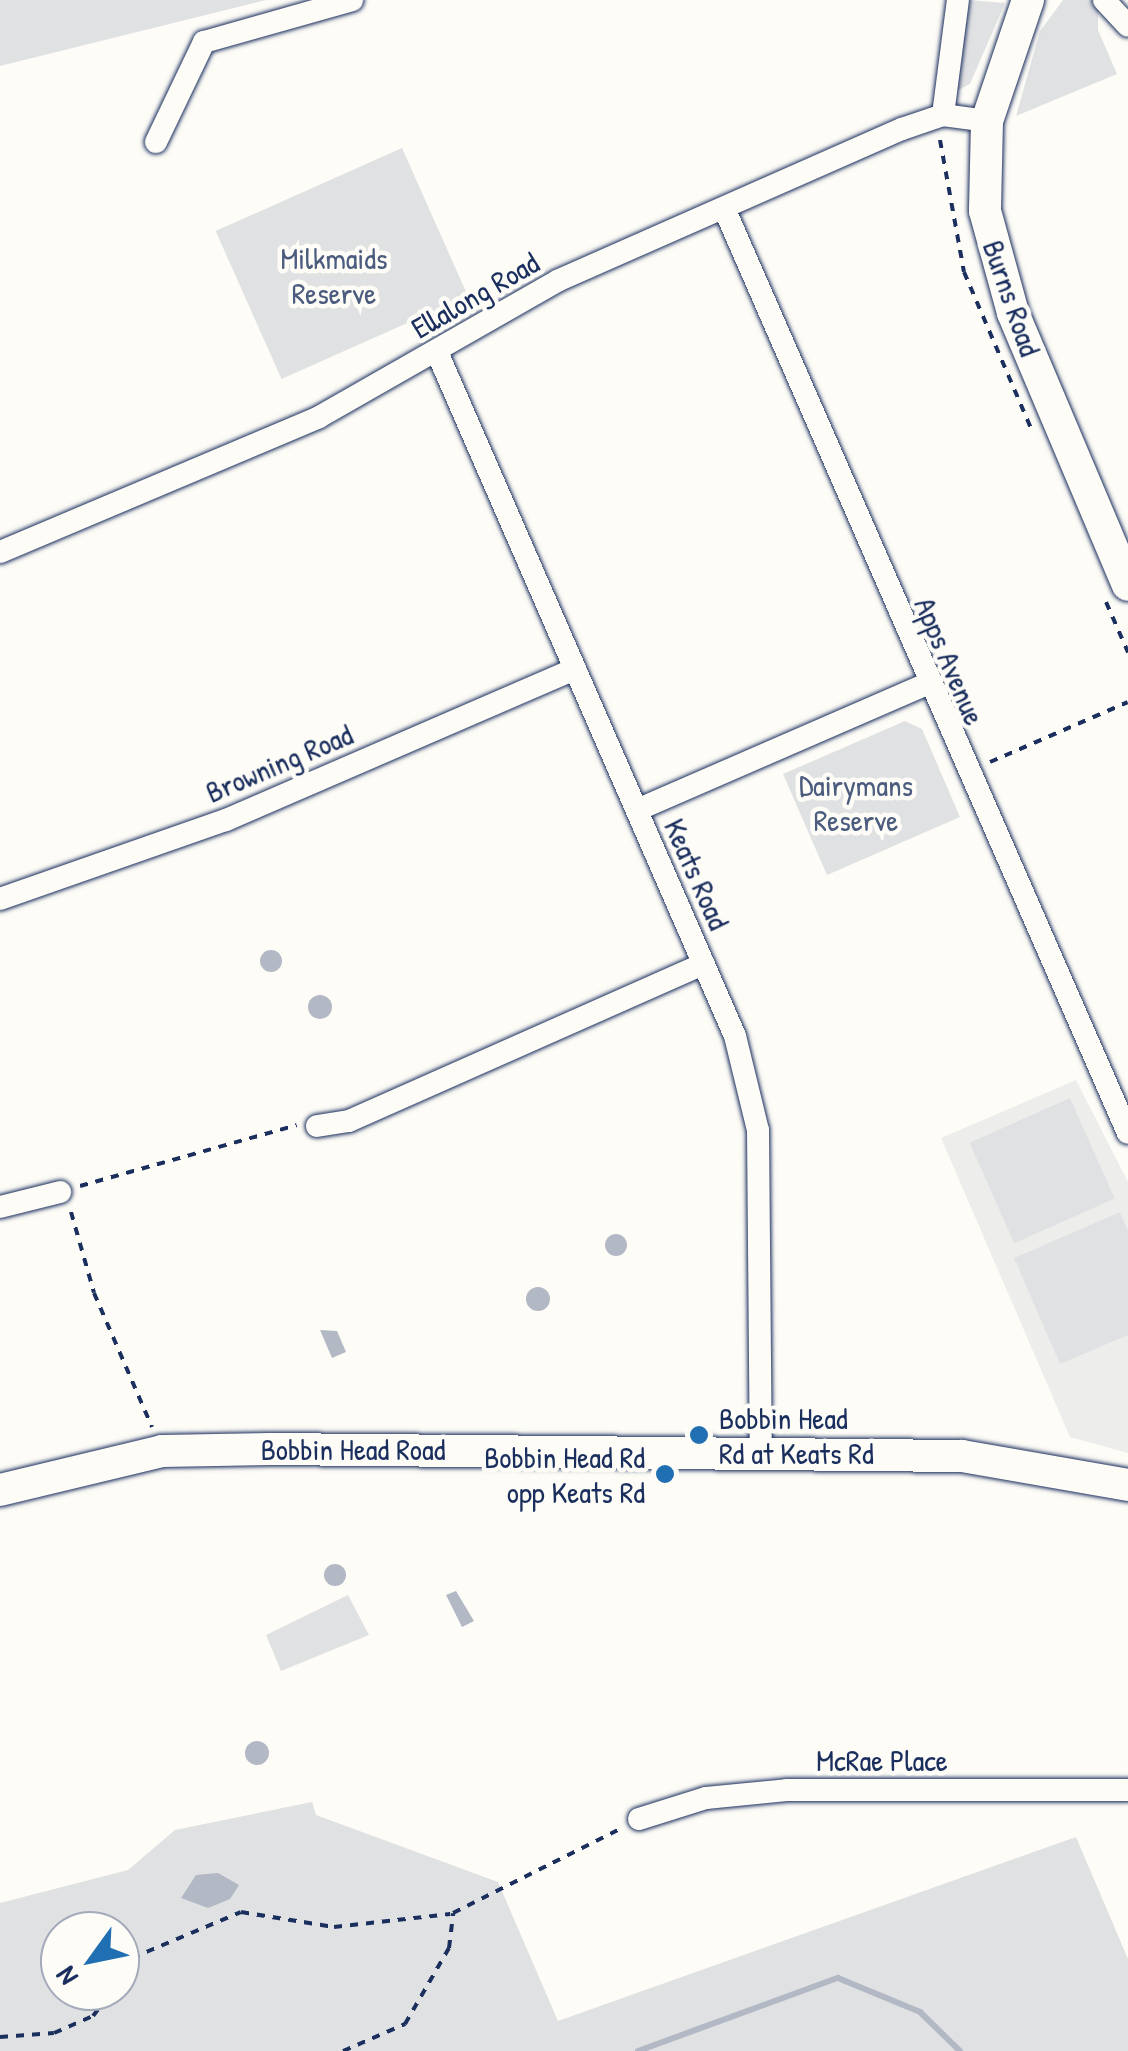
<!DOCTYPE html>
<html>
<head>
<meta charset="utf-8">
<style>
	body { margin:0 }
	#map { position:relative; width:1128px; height:2051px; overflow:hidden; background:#fdfcf7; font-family:"Patrick Hand",sans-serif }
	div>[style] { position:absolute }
	.built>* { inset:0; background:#edeeec }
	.green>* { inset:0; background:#e0e1e3; transform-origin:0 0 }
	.water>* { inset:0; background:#b3b8c5 }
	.round { border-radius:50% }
	.stream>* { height:6px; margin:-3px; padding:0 3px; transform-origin:3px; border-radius:3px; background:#b3b8c5 }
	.path>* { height:4px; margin-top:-2px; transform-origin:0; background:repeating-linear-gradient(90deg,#1b2f5e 0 8px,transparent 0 16px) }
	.roads { filter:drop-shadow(0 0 2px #1b2f5e) drop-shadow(0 0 2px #1b2f5e) }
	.minor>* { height:22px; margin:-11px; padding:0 11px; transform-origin:11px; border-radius:11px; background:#fdfcf7 }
	.secondary>* { height:32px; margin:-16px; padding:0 16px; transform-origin:16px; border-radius:16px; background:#fdfcf7 }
	.dots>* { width:28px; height:28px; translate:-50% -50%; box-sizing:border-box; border:5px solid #fdfcf7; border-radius:50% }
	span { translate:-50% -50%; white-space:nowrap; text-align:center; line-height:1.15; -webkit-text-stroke:9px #fdfcf7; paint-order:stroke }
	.park-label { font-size:30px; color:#4c5c7f }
	.street-label { font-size:30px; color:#1b2f5e }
	.poi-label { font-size:30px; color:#1b2f5e }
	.left { translate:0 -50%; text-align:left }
	.right { translate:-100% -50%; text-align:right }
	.north { position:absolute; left:40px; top:1911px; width:100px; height:100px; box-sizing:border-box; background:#fdfcf7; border:2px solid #a3aaba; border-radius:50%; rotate:237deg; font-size:28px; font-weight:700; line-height:40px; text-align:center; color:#1b2f5e }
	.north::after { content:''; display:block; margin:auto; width:35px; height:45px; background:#1f6fb2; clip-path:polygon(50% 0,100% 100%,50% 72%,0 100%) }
</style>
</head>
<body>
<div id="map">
	<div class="built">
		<div style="clip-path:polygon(1076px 1080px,1128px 1182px,1128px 1453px,1070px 1437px,941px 1138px)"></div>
	</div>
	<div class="green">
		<div style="clip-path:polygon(0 0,266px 0,0 66px)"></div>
		<div style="clip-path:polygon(970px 0,1005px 3px,970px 84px,956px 91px)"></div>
		<div style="clip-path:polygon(1063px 0,1098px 0,1098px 30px,1117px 74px,1016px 116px,1040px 31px)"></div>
		<div style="left:402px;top:148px;width:162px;height:204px;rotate:66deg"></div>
		<div style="clip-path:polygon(905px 721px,922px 729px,960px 817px,827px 875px,783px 774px)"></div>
		<div style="left:1070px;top:1098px;width:110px;height:110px;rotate:66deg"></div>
		<div style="clip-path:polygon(1120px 1212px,1128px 1231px,1128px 1335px,1060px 1364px,1014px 1258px)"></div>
		<div style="clip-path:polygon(348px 1595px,369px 1635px,281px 1671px,266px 1635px)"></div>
		<div style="clip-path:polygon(evenodd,312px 1802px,316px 1815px,498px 1882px,558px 2021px,1076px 1837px,1128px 1959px,1128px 2051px,0 2051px,0 1903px,128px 1870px,175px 1830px,312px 1802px,60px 1931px,120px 1931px,120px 1991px,60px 1991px,60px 1931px)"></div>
	</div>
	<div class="water">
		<div class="round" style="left:260px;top:950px;width:22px;height:22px"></div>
		<div class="round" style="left:308px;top:995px;width:24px;height:24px"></div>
		<div class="round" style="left:605px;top:1234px;width:22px;height:22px"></div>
		<div class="round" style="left:526px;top:1287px;width:24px;height:24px"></div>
		<div style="clip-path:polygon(320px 1330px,337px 1331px,346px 1352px,332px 1358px)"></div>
		<div class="round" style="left:324px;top:1564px;width:22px;height:22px"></div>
		<div style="clip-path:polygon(456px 1591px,474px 1621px,462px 1627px,446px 1595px)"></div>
		<div class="round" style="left:245px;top:1741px;width:24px;height:24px"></div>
		<div style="clip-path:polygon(218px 1873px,239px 1885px,230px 1899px,208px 1908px,181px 1898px,196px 1875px)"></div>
	</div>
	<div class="stream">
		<div style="left:638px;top:2051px;width:213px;rotate:-20.1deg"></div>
		<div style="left:838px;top:1978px;width:89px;rotate:22.5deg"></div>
		<div style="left:920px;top:2012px;width:56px;rotate:44.3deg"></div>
	</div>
	<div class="path">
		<div style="left:940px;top:140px;width:134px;rotate:79.7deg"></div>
		<div style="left:964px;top:272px;width:170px;rotate:66.8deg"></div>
		<div style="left:1106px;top:602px;width:55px;rotate:66.3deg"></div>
		<div style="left:990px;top:762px;width:150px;rotate:-23.5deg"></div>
		<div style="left:80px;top:1186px;width:225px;rotate:-15.7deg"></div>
		<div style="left:71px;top:1212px;width:84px;rotate:74.1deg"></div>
		<div style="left:94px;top:1293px;width:146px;rotate:66.6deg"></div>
		<div style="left:120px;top:1978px;width:23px;rotate:-59deg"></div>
		<div style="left:132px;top:1958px;width:118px;rotate:-22.9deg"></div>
		<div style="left:241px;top:1912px;width:94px;rotate:9.2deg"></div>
		<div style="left:334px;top:1927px;width:117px;rotate:-6.4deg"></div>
		<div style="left:0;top:2037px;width:54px;rotate:-4.2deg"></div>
		<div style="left:54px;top:2033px;width:43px;rotate:-23.6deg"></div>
		<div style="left:93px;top:2016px;width:31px;rotate:-53deg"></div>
		<div style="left:343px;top:2051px;width:68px;rotate:-23.5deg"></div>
		<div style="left:405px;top:2024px;width:88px;rotate:-59.9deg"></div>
		<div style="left:449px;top:1948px;width:35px;rotate:-83deg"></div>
		<div style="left:453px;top:1913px;width:189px;rotate:-26.7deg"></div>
	</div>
	<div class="roads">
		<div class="minor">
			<div style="left:1104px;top:0;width:35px;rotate:47deg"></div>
			<div style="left:943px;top:115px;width:116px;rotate:-82.6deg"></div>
			<div style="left:156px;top:142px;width:111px;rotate:-64.4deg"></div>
			<div style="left:204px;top:42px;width:154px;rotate:-15.8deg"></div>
			<div style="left:724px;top:208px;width:1009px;rotate:66.41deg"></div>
			<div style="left:437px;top:352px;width:746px;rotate:66.46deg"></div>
			<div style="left:735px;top:1036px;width:97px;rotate:76.3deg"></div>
			<div style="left:758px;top:1130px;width:323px;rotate:89.5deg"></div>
			<div style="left:0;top:552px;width:346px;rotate:-22.9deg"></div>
			<div style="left:319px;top:417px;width:274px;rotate:-29.7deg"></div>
			<div style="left:557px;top:281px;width:377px;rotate:-23.8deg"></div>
			<div style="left:902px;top:129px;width:43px;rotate:-18.9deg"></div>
			<div style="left:943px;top:115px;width:44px;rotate:7.8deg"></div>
			<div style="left:637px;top:810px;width:316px;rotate:-23.5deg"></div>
			<div style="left:0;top:899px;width:239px;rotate:-19.3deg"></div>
			<div style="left:226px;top:820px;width:380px;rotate:-23.4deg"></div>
			<div style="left:317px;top:1126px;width:32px;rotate:-9deg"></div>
			<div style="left:349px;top:1121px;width:388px;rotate:-23.9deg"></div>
			<div style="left:0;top:1207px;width:62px;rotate:-14deg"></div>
			<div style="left:639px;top:1819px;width:70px;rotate:-17.4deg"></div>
			<div style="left:706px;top:1798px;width:81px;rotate:-5.6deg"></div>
			<div style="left:787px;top:1790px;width:341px"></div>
		</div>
		<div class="secondary">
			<div style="left:1028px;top:0;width:128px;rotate:108.7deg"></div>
			<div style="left:987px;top:121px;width:90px;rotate:91.3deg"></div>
			<div style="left:985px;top:211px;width:106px;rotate:74.6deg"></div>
			<div style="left:1013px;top:313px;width:295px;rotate:67.1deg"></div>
			<div style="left:0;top:1490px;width:167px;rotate:-13.5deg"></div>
			<div style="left:162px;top:1451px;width:108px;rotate:-1.1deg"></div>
			<div style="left:270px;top:1449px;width:692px;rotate:0.58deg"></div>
			<div style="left:962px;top:1456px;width:169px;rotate:9.9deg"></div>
		</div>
	</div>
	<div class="dots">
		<div style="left:699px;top:1435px;background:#1f6fb2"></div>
		<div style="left:665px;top:1474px;background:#1f6fb2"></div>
	</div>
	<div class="park-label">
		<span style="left:334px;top:275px">Milkmaids<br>Reserve</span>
		<span style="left:856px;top:802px">Dairymans<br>Reserve</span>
	</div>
	<div class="street-label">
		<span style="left:475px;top:295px;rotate:-30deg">Ellalong Road</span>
		<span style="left:1012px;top:298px;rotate:71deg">Burns Road</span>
		<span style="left:950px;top:661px;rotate:67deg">Apps Avenue</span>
		<span style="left:279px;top:763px;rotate:-23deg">Browning Road</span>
		<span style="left:697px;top:874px;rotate:66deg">Keats Road</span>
		<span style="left:353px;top:1449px">Bobbin Head Road</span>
		<span style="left:882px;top:1760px">McRae Place</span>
	</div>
	<div class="poi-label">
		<span class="left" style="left:719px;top:1435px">Bobbin Head<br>Rd at Keats Rd</span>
		<span class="right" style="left:645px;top:1474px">Bobbin Head Rd<br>opp Keats Rd</span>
	</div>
	<div class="north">N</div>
</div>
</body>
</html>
